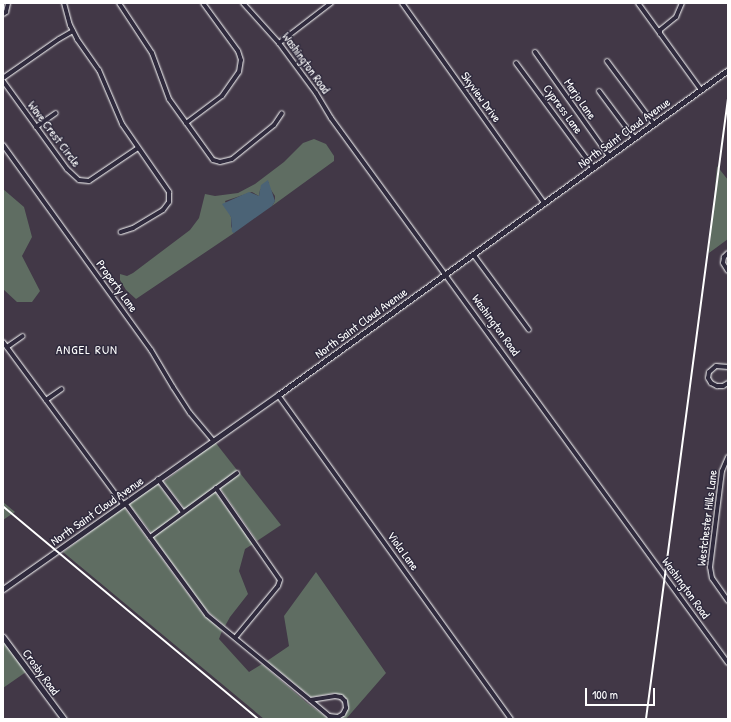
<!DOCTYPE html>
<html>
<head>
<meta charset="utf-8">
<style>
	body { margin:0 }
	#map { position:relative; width:731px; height:722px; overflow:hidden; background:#423847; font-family:"Patrick Hand",sans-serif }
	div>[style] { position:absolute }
	.green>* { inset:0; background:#5f6d62; transform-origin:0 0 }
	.water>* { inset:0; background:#4b6376 }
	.roads { filter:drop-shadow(0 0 1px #fff) drop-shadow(0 0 1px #fff) }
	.minor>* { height:4px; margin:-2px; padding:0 2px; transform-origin:2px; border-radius:2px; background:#2f2a3d }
	.tertiary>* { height:5px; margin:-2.5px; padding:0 2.5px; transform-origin:2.5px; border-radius:2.5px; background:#2f2a3d }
	.rail>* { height:1.5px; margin:-0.75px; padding:0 0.75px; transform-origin:0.75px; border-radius:0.75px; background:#fff }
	span { translate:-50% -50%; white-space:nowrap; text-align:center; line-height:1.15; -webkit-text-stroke:3px #2f2a3d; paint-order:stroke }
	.street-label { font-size:12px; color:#fff }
	.neighbourhood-label { font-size:13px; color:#fff; letter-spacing:1px }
	.frame { position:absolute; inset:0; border:4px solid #fff; pointer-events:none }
	.scale { position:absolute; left:585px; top:688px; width:70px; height:18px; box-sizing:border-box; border:2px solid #fff; border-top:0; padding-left:5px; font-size:12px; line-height:14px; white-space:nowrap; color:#fff; -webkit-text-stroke:3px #2f2a3d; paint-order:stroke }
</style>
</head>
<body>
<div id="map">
	<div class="green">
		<div style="clip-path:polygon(314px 139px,326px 144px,334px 156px,334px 161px,272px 206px,275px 201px,275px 196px,269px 187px,269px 182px,260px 190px,259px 196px,252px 192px,225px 201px,231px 217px,231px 226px,234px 233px,136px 299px,126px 290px,120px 280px,120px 274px,127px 276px,133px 273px,190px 230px,199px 218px,205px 194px,215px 196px,238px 193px,255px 184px,284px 162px,303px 143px)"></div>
		<div style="clip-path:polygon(717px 166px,728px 180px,728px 239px,709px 253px)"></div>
		<div style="clip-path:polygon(3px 189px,24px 207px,32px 237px,22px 256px,40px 291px,32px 302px,17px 302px,3px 289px)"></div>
		<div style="left:215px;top:442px;width:36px;height:65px;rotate:52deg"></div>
		<div style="clip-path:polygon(240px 473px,281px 525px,257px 541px,220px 488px)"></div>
		<div style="left:157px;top:483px;width:37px;height:35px;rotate:52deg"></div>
		<div style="clip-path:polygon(215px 492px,253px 544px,245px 549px,239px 571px,248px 594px,230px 617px,225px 626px,206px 610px,153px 537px)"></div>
		<div style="clip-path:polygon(3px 502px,15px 512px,3px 520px)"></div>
		<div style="clip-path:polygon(124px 507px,202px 613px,222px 631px,219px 639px,249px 672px,262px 664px,307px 703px,329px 719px,264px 719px,63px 552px)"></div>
		<div style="clip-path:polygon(316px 572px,386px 673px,346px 719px,340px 719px,345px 715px,348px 709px,347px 701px,343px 696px,334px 693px,311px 697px,267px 661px,289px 646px,284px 616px)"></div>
		<div style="clip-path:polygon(3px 641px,26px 672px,3px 688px)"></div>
	</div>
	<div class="water">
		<div style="clip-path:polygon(268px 180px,275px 201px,272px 206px,234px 233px,232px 232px,231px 217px,222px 204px,249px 192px,259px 196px,261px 185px)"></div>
	</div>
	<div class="roads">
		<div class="minor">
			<div style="left:64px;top:3px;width:23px;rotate:75deg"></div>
			<div style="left:70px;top:25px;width:16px;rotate:63deg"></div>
			<div style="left:77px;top:39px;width:38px;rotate:55deg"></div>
			<div style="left:99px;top:70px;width:59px;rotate:66.9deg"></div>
			<div style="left:122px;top:124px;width:83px;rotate:55.3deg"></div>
			<div style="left:169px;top:192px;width:10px;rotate:90deg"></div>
			<div style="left:169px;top:202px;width:10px;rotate:127deg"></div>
			<div style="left:163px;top:210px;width:35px;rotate:149deg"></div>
			<div style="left:133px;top:228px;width:13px;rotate:162deg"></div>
			<div style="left:119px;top:3px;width:60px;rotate:56.6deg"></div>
			<div style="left:152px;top:53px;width:49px;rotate:69.7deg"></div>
			<div style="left:169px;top:99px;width:75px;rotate:54.2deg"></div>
			<div style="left:213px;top:160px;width:7px;rotate:16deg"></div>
			<div style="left:220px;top:162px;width:12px;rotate:-14deg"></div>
			<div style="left:232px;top:159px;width:54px;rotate:-39deg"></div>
			<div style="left:274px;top:125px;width:14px;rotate:-56deg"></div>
			<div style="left:243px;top:3px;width:54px;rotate:48deg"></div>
			<div style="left:279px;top:43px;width:62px;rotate:53.5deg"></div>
			<div style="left:316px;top:93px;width:29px;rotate:59deg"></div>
			<div style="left:331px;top:118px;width:674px;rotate:53.93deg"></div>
			<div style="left:402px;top:3px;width:245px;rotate:54.6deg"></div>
			<div style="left:638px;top:3px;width:107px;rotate:54.1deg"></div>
			<div style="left:3px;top:14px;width:4px;rotate:-34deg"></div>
			<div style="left:6px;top:12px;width:9px;rotate:-77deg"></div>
			<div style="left:660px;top:34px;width:4px;rotate:-90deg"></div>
			<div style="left:660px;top:30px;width:21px;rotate:-39deg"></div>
			<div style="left:676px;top:17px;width:15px;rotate:-67deg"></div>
			<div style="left:279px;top:43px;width:66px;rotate:-37.6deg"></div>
			<div style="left:535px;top:52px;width:128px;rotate:54.6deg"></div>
			<div style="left:607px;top:61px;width:79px;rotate:53.3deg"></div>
			<div style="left:516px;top:63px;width:129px;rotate:53.5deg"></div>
			<div style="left:3px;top:78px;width:68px;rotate:-34.9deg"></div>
			<div style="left:59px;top:39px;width:16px;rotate:-30deg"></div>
			<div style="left:3px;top:81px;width:109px;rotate:54deg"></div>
			<div style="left:67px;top:169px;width:16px;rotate:43deg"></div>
			<div style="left:79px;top:180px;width:10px;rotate:6deg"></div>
			<div style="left:89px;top:181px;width:59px;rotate:-34deg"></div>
			<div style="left:599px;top:91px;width:59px;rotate:53.3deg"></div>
			<div style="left:186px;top:123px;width:45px;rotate:-36.9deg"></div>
			<div style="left:222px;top:96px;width:29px;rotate:-55deg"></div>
			<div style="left:239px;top:72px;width:12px;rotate:-81deg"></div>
			<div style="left:241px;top:60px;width:9px;rotate:-108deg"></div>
			<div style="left:238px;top:51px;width:59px;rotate:-126.1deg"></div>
			<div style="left:36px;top:127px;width:24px;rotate:-35deg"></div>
			<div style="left:3px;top:145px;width:253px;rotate:54.2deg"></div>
			<div style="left:151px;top:350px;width:43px;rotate:59.3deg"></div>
			<div style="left:173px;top:387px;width:31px;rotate:57deg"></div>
			<div style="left:190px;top:413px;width:35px;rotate:50deg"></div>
			<div style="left:728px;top:253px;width:6px;rotate:135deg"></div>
			<div style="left:724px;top:257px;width:6px;rotate:99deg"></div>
			<div style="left:723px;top:263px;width:9px;rotate:58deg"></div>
			<div style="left:473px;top:254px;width:94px;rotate:53.6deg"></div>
			<div style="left:3px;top:342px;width:202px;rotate:53.5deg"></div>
			<div style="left:7px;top:347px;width:19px;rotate:-35deg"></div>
			<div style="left:728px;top:367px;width:12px;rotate:-175deg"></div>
			<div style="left:716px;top:366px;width:9px;rotate:139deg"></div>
			<div style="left:709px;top:372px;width:6px;rotate:99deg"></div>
			<div style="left:708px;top:378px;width:6px;rotate:59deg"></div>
			<div style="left:711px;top:383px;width:7px;rotate:27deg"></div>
			<div style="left:717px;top:386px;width:6px"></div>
			<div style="left:723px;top:386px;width:6px;rotate:-31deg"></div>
			<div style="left:278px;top:395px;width:399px;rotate:54.3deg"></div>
			<div style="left:46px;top:400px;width:19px;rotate:-35deg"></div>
			<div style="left:728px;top:457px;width:15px;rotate:113deg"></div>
			<div style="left:722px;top:471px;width:97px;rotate:97.1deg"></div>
			<div style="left:710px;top:567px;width:11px;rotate:80deg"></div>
			<div style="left:712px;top:578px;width:28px;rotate:55deg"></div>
			<div style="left:158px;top:479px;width:41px;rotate:52.9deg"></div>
			<div style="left:216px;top:488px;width:112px;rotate:55.2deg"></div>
			<div style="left:280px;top:580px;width:6px;rotate:108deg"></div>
			<div style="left:278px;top:586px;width:67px;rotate:129.6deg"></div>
			<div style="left:125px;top:503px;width:139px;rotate:53.8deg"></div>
			<div style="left:207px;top:615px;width:134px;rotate:39.5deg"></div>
			<div style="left:310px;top:700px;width:25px;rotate:40deg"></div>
			<div style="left:329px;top:716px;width:9px;rotate:6deg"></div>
			<div style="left:338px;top:717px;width:6px;rotate:-31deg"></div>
			<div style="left:343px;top:714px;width:7px;rotate:-63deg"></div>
			<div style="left:346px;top:708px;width:7px;rotate:-98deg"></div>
			<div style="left:345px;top:701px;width:6px;rotate:-135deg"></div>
			<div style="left:341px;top:697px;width:6px;rotate:-171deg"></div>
			<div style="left:335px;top:696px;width:25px;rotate:171deg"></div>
			<div style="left:150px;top:537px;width:108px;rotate:-36.3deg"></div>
		</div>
		<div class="tertiary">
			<div style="left:3px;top:589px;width:337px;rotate:-35.2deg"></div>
			<div style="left:278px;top:395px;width:555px;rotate:-35.84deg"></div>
			<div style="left:3px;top:637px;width:102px;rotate:53.4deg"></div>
		</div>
	</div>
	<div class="rail">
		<div style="left:3px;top:506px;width:333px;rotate:39.8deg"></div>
		<div style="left:646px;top:719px;width:625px;rotate:-82.47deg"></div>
	</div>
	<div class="street-label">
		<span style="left:306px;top:63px;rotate:54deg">Washington Road</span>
		<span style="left:481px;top:97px;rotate:54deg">Skyview Drive</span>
		<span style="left:580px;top:99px;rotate:55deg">Marjo Lane</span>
		<span style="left:563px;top:109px;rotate:54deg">Cypress Lane</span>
		<span style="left:624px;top:133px;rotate:-36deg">North Saint Cloud Avenue</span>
		<span style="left:54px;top:134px;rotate:53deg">Wave Crest Circle</span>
		<span style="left:117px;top:286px;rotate:54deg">Property Lane</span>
		<span style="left:361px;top:323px;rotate:-36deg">North Saint Cloud Avenue</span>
		<span style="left:496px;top:325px;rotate:54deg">Washington Road</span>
		<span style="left:97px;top:511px;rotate:-35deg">North Saint Cloud Avenue</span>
		<span style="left:707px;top:518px;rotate:-83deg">Westchester Hills Lane</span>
		<span style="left:403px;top:551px;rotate:54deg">Viola Lane</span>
		<span style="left:686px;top:588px;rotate:54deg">Washington Road</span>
		<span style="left:41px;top:672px;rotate:54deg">Crosby Road</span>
	</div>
	<div class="neighbourhood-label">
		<span style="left:87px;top:349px">ANGEL RUN</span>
	</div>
	<div class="frame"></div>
	<div class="scale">100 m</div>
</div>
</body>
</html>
